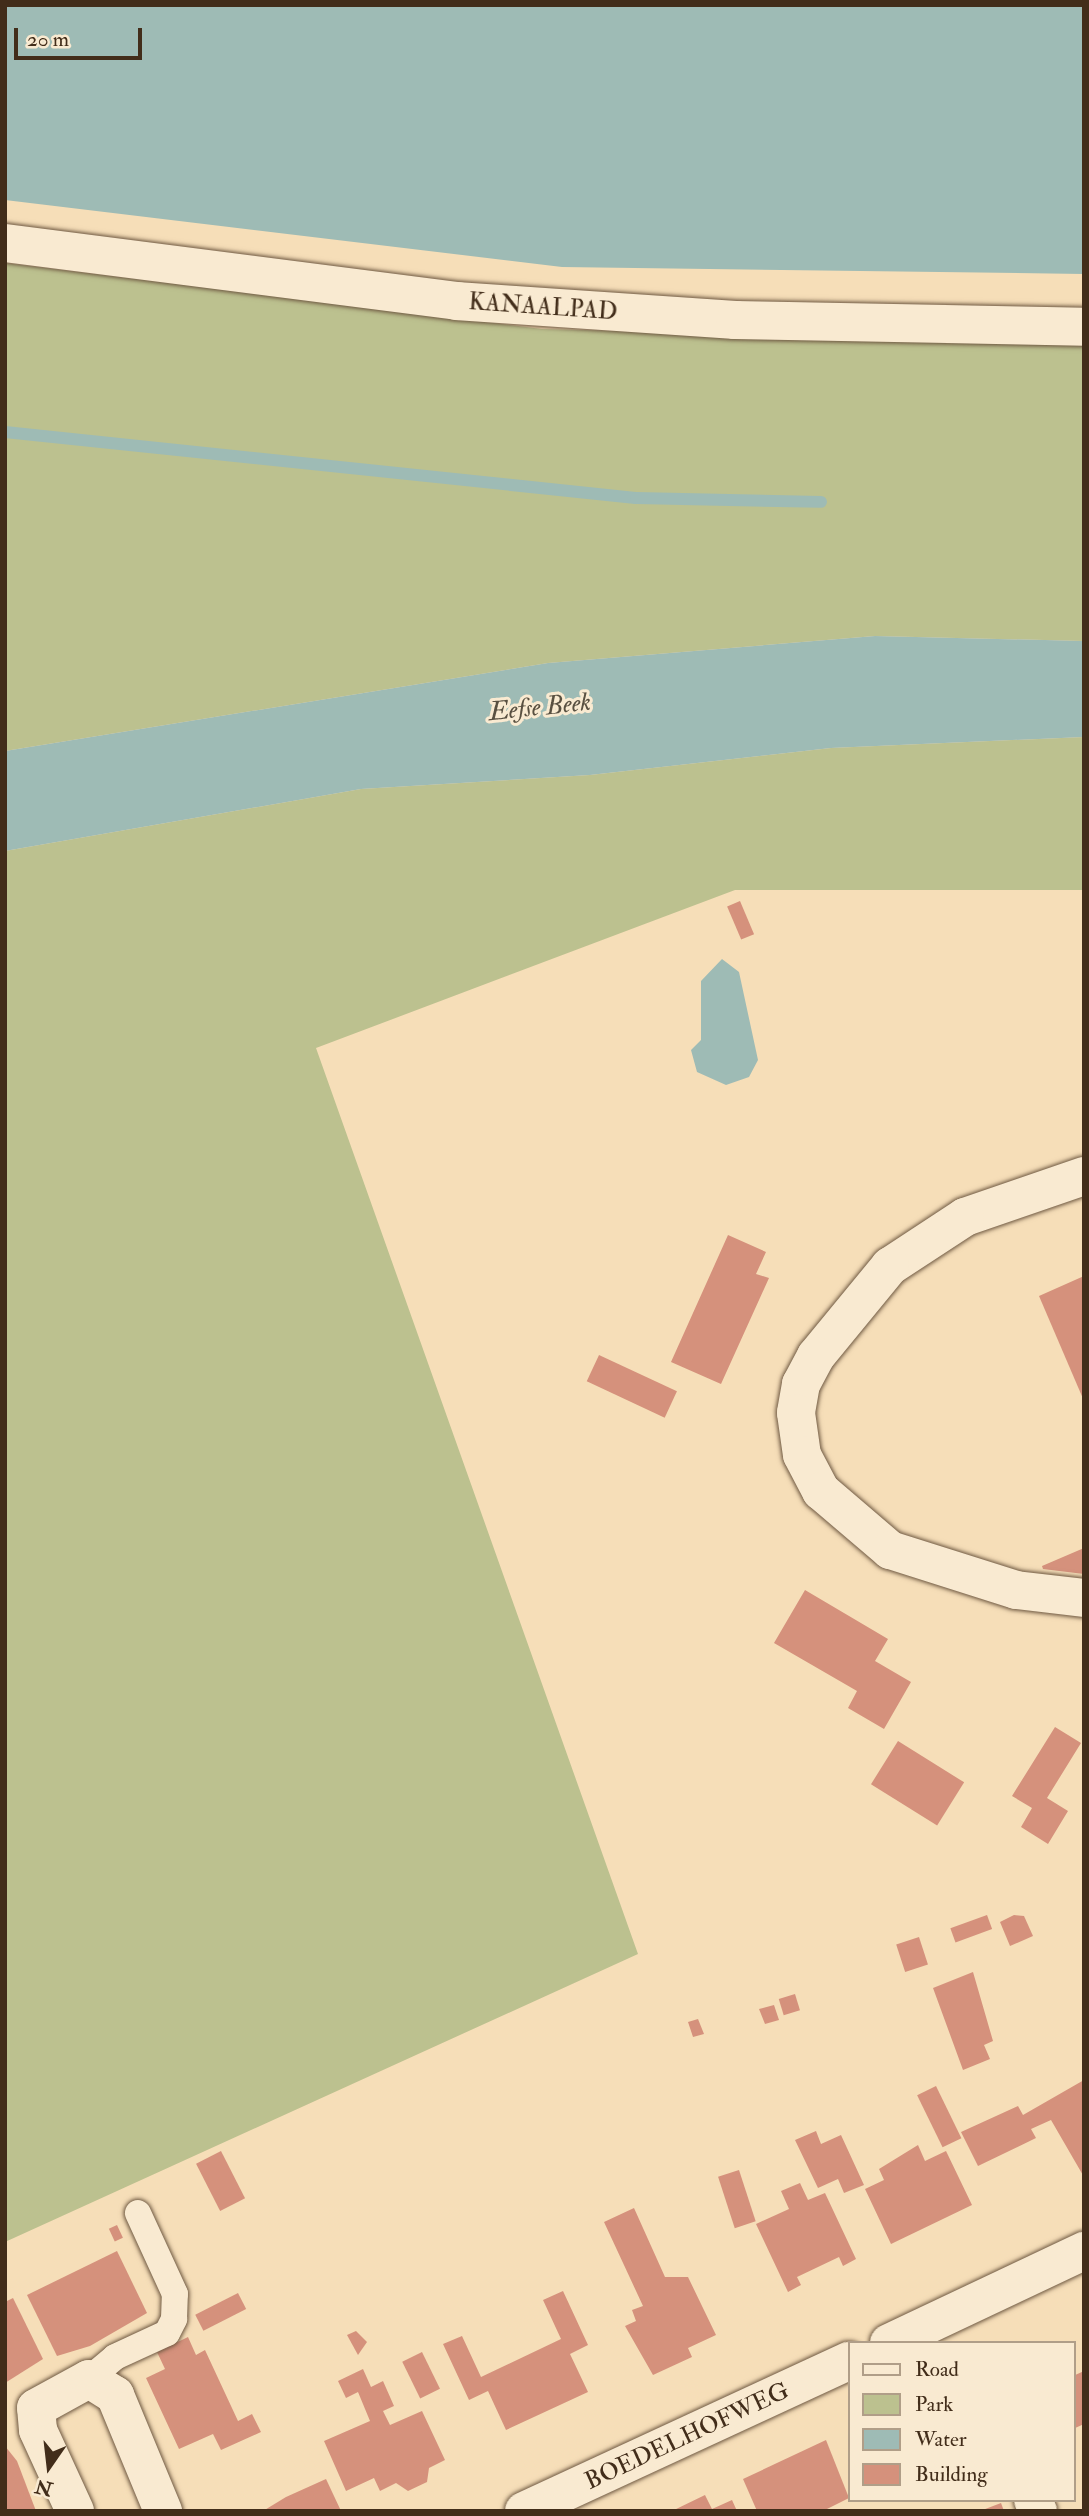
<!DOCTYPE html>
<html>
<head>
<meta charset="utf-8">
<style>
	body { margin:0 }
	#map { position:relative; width:1089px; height:2516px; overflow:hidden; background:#f6deb8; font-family:"IM FELL Double Pica",serif }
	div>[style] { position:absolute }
	.green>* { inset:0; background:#bcc18f }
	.water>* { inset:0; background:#9ebbb5 }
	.stream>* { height:12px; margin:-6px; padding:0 6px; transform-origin:6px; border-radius:6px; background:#9ebbb5 }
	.building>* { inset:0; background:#d5917c; transform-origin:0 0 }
	.roads { filter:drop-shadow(0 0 2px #6f5942) drop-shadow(0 0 2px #6f5942) }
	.lane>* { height:26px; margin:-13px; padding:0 13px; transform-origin:13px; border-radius:13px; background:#f9ead1 }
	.street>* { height:38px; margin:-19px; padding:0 19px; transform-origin:19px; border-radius:19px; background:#f9ead1 }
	span { translate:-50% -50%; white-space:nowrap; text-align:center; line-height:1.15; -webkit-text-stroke:6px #f9ead1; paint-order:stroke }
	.street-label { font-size:24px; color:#422d1a }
	.water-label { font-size:26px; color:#595041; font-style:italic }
	.frame { position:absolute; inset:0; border:7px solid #422d1a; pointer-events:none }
	.legend { position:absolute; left:848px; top:2341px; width:228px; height:161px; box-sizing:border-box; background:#f9ead1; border:2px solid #b09e88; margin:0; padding:9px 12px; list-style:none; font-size:21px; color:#422d1a }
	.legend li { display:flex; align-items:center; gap:14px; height:35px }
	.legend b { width:35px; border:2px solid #b09e88 }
	.north { position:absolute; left:14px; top:2432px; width:70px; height:70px; -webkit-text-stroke:5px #f9ead1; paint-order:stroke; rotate:194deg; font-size:19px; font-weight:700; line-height:28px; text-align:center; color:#422d1a }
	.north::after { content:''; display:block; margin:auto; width:24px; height:32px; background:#422d1a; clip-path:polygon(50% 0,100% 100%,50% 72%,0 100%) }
	.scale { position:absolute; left:14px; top:28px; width:128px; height:32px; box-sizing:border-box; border:4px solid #422d1a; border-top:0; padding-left:9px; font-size:21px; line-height:24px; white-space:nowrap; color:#422d1a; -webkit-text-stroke:5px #f9ead1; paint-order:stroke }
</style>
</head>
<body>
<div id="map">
	<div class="green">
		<div style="clip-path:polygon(5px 263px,542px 329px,1084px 342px,1084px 641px,875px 636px,548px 663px,5px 751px)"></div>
		<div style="clip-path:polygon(1084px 737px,1084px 890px,735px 890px,316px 1048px,638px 1954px,5px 2242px,5px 851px,361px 789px,590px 775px,831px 748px)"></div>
	</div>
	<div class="water">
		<div style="clip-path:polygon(5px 5px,1084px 5px,1084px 274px,562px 267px,5px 200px)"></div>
		<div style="clip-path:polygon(875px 636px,1084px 641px,1084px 737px,831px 748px,590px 775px,361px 789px,5px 851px,5px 751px,548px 663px)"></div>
		<div style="clip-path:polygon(722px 959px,739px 972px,758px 1060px,749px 1077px,726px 1085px,697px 1072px,691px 1050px,701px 1040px,701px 981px)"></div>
	</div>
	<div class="stream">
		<div style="left:5px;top:432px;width:634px;rotate:5.97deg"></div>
		<div style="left:636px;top:498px;width:185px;rotate:1.2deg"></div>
	</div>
	<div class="building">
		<div style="left:740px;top:901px;width:36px;height:14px;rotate:67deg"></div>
		<div style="clip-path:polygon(728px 1235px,766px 1252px,756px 1274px,769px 1278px,721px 1384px,671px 1362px)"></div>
		<div style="clip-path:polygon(1084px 1276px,1084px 1401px,1039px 1296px)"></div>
		<div style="left:599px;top:1355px;width:86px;height:29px;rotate:25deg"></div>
		<div style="clip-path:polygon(1084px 1548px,1084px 1574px,1043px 1569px,1042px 1566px)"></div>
		<div style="clip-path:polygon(805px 1590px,888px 1639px,875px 1661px,911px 1682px,884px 1729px,848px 1708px,857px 1691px,774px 1643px)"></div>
		<div style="clip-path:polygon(1055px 1727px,1081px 1743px,1047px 1798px,1068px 1811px,1048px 1844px,1021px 1827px,1032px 1808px,1012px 1796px)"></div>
		<div style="left:898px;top:1741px;width:78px;height:51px;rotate:32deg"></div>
		<div style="left:987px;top:1915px;width:15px;height:39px;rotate:70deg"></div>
		<div style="clip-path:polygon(1014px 1915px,1024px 1916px,1033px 1936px,1010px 1946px,1000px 1922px)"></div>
		<div style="left:919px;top:1937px;width:29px;height:24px;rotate:72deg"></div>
		<div style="clip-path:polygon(973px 1972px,993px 2041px,984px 2045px,990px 2059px,963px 2070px,933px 1988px)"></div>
		<div style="left:795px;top:1994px;width:17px;height:17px;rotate:73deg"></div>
		<div style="clip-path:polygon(774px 2005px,779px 2020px,765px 2024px,759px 2009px)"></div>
		<div style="clip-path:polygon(698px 2019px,704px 2034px,693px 2037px,688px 2022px)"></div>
		<div style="clip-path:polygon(1084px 2080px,1084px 2177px,1051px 2120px,1031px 2129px,1036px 2138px,978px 2166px,961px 2132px,1018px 2106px,1023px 2115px)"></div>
		<div style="left:936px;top:2086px;width:58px;height:21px;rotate:64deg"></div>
		<div style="clip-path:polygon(816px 2131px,821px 2144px,841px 2135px,864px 2185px,844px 2193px,838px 2179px,818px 2188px,795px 2140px)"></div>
		<div style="clip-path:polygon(918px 2145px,925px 2161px,946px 2151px,972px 2205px,891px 2244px,865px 2189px,884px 2180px,879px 2169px)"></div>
		<div style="left:221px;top:2151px;width:53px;height:28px;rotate:63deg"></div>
		<div style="left:739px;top:2170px;width:54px;height:22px;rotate:72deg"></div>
		<div style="clip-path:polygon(800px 2183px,808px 2200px,825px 2193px,856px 2259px,843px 2266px,839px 2257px,797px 2277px,801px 2285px,788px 2292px,756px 2224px,789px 2209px,781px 2191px)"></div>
		<div style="clip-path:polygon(634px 2208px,665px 2277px,688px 2277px,716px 2335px,688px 2348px,692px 2357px,653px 2375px,625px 2326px,636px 2321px,632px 2310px,643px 2306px,604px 2222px)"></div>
		<div style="left:117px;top:2225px;width:14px;height:9px;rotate:65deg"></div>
		<div style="clip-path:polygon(117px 2251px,147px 2313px,90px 2346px,57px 2356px,27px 2295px)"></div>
		<div style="clip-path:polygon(563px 2291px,588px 2345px,570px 2354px,588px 2392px,506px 2430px,488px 2391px,469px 2400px,443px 2344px,462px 2336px,481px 2377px,561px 2339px,543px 2300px)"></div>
		<div style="left:238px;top:2293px;width:18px;height:48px;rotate:63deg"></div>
		<div style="clip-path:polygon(13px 2298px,43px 2359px,5px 2383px,5px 2302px)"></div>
		<div style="clip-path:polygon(356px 2331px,367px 2342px,358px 2355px,347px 2335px)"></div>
		<div style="clip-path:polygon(188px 2337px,196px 2355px,205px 2350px,238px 2421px,252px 2414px,261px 2432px,221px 2450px,213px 2434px,179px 2449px,146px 2378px,165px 2369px,157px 2352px)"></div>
		<div style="left:422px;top:2352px;width:41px;height:22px;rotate:64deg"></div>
		<div style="clip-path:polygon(363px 2369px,371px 2387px,383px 2381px,394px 2406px,383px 2411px,390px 2425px,422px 2411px,445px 2460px,429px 2468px,427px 2482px,408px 2491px,396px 2483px,380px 2491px,374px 2478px,346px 2491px,324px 2441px,370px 2421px,358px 2392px,346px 2398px,338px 2381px)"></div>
		<div style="clip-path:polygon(1084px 2371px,1084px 2424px,1073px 2429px,1073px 2376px)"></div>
		<div style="clip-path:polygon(826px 2440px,849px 2498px,823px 2511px,757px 2511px,743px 2479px)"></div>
		<div style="clip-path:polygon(5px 2446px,17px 2461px,36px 2511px,5px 2511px)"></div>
		<div style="clip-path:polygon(326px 2479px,341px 2511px,263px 2511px,286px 2497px)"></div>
		<div style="clip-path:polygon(705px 2495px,712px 2509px,732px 2500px,737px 2511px,672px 2511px)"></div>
		<div style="clip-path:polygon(1001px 2503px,1004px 2511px,980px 2511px)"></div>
	</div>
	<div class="roads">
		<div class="lane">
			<div style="left:89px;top:2379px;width:34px;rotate:-40deg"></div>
			<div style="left:115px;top:2357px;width:57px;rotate:-24.8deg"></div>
			<div style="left:167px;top:2333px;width:16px;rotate:-63deg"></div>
			<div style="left:174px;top:2319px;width:25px;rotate:-88deg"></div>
			<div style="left:175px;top:2294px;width:89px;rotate:-114.6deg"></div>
		</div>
		<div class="street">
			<div style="left:5px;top:243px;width:455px;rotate:7.3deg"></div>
			<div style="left:456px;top:301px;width:280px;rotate:3.9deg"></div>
			<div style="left:735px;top:320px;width:349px;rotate:1.1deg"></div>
			<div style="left:1084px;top:1176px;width:126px;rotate:161deg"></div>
			<div style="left:965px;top:1217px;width:90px;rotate:146.8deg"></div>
			<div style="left:890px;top:1266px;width:117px;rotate:129.4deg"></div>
			<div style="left:816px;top:1356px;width:32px;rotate:118deg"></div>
			<div style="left:801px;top:1384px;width:29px;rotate:100deg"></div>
			<div style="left:796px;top:1413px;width:42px;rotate:81.9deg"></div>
			<div style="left:802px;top:1455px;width:41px;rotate:62.2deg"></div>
			<div style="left:821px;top:1491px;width:91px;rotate:40.5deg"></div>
			<div style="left:890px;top:1550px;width:132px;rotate:17.6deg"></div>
			<div style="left:1016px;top:1590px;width:68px;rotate:6.7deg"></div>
			<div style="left:889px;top:2343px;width:216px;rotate:-25.3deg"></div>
			<div style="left:1033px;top:2500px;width:12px;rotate:66deg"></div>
			<div style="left:75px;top:2511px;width:89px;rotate:-114.6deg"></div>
			<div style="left:38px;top:2430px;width:22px;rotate:-95deg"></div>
			<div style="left:36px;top:2408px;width:60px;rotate:-28.7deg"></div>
			<div style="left:89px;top:2379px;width:31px;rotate:32deg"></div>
			<div style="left:115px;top:2395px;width:126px;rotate:67.5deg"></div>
			<div style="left:524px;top:2511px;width:358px;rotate:-24.8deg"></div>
		</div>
	</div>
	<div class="street-label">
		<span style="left:543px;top:307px;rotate:4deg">KANAALPAD</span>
		<span style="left:687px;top:2436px;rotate:-25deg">BOEDELHOFWEG</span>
	</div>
	<div class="water-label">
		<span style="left:540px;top:708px;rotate:-6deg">Eefse Beek</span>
	</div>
	<div class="frame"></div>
	<ul class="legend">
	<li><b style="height:9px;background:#f9ead1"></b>Road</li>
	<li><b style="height:19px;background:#bcc18f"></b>Park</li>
	<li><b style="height:19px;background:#9ebbb5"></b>Water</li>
	<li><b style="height:19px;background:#d5917c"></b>Building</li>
	</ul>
	<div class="north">N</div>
	<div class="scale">20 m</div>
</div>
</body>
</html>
